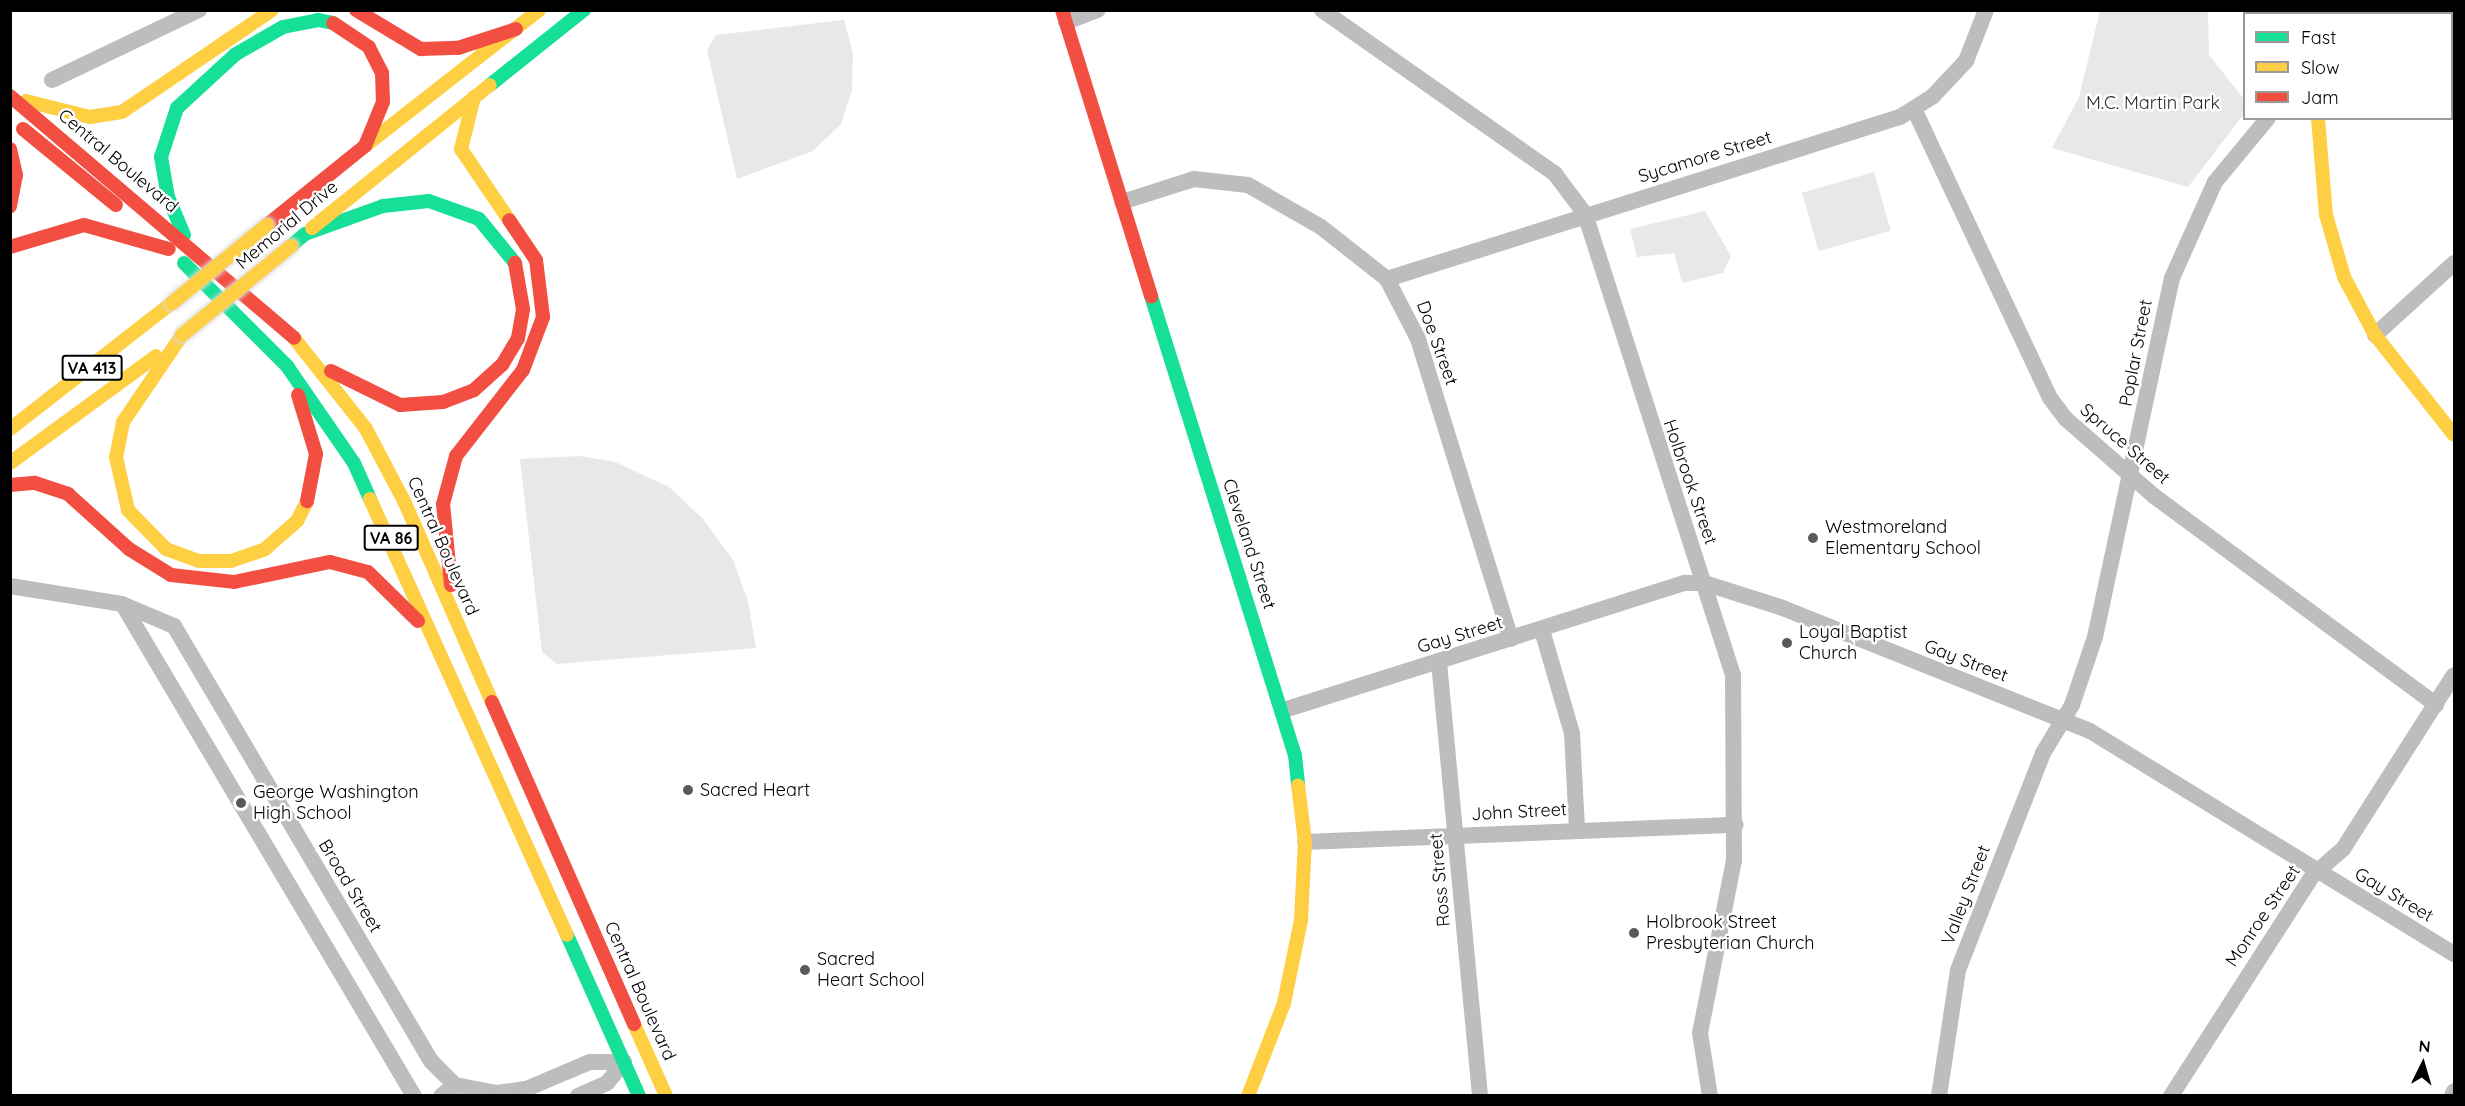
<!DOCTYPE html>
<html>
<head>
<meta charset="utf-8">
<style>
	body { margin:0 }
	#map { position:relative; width:2465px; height:1106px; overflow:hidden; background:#fff; font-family:Quicksand,sans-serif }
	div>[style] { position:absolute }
	.green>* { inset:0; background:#e8e8e8; transform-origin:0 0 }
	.street>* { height:16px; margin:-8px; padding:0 8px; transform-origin:8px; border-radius:8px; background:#bdbdbd }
	.fast>* { height:14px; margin:-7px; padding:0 7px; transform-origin:7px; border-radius:7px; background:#16e098 }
	.slow>* { height:14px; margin:-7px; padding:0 7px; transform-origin:7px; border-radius:7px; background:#ffcf43 }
	.jam>* { height:14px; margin:-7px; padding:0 7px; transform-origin:7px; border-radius:7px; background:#f24e42 }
	.bridges { filter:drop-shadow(0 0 2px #dbdbdb) drop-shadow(0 0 2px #dbdbdb) }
	.slow-bridge>* { height:14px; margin:-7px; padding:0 7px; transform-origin:7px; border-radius:7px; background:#ffcf43 }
	.dots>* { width:16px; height:16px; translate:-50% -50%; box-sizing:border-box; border:3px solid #fff; border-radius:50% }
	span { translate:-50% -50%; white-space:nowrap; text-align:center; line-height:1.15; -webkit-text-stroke:5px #fff; paint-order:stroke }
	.shield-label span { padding:2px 4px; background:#fff; border:2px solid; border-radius:4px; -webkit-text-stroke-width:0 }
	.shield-label { font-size:16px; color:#000; font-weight:700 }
	.park-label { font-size:18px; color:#2c2c2c }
	.street-label { font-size:18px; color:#000 }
	.poi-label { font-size:18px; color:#000 }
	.left { translate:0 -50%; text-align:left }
	.frame { position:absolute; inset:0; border:12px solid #000; pointer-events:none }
	.legend { position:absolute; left:2243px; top:12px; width:210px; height:108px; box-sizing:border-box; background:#fff; border:2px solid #999; margin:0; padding:8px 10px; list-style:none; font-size:18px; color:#000 }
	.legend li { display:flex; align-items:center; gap:12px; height:30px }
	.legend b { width:30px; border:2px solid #999 }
	.north { position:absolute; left:2393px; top:1034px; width:60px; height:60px; -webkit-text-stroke:4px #fff; paint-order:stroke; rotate:5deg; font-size:16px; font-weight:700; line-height:24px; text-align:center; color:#000 }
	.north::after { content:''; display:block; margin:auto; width:21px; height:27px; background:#000; clip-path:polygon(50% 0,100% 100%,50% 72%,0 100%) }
</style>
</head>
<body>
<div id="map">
	<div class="green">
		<div style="clip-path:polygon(2100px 11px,2208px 11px,2209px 55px,2244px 99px,2244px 114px,2188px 187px,2052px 148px,2079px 97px)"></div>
		<div style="clip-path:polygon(844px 20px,853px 53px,852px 90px,841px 124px,813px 151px,737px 179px,707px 50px,716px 35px)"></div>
		<div style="left:1874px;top:172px;width:61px;height:75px;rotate:74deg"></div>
		<div style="clip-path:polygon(1705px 211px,1731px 256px,1723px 273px,1682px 283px,1674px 253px,1637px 257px,1630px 229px)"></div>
		<div style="clip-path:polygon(579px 456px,615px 462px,669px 487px,703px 519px,733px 560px,748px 601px,756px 648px,557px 664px,542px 652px,520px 459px)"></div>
	</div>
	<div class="street">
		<div style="left:1322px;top:10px;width:285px;rotate:35.1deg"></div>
		<div style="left:1555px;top:174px;width:50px;rotate:53.1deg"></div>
		<div style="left:1585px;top:214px;width:484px;rotate:72.2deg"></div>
		<div style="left:1733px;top:675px;width:185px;rotate:89.7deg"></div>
		<div style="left:1734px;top:860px;width:176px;rotate:101.1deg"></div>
		<div style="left:1700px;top:1033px;width:64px;rotate:81deg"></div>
		<div style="left:1066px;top:22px;width:34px;rotate:-21deg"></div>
		<div style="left:52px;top:80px;width:163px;rotate:-25.5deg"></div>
		<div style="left:1914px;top:109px;width:319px;rotate:64.8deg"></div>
		<div style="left:2050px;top:398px;width:26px;rotate:53deg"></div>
		<div style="left:2066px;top:419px;width:117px;rotate:41.2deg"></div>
		<div style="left:2154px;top:496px;width:351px;rotate:36.5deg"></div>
		<div style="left:1122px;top:202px;width:76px;rotate:-17.7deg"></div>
		<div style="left:1194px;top:179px;width:54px;rotate:6.3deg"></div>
		<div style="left:1248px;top:185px;width:84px;rotate:29.9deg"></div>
		<div style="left:1321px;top:227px;width:84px;rotate:38.2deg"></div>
		<div style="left:1387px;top:279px;width:68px;rotate:62.7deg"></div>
		<div style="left:1418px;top:339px;width:314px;rotate:72.8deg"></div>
		<div style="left:1387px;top:279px;width:538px;rotate:-17.53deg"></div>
		<div style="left:1900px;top:117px;width:39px;rotate:-32deg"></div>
		<div style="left:1933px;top:96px;width:48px;rotate:-46.7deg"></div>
		<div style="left:1966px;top:61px;width:55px;rotate:-68.6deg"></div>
		<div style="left:2375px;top:335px;width:107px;rotate:-42.3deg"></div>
		<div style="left:10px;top:586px;width:113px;rotate:9.1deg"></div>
		<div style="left:122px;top:604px;width:56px;rotate:22.9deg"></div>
		<div style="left:174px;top:626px;width:505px;rotate:59.43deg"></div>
		<div style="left:431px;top:1061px;width:34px;rotate:45deg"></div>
		<div style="left:123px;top:605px;width:571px;rotate:59.35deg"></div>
		<div style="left:1542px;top:630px;width:107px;rotate:73.8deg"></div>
		<div style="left:1572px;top:733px;width:96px;rotate:87deg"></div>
		<div style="left:1439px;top:662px;width:436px;rotate:84.6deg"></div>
		<div style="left:1284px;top:710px;width:421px;rotate:-17.6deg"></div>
		<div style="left:1685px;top:583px;width:19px"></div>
		<div style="left:1704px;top:583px;width:80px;rotate:17.5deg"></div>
		<div style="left:1780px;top:607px;width:334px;rotate:21.8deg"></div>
		<div style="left:2090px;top:731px;width:427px;rotate:31.5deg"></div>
		<div style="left:1305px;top:842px;width:431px;rotate:-2.3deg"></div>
		<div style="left:455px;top:1085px;width:43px;rotate:10.8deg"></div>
		<div style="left:497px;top:1093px;width:29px;rotate:-8deg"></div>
		<div style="left:526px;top:1089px;width:69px;rotate:-22.9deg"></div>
		<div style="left:590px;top:1062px;width:34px"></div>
		<div style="left:624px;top:1062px;width:27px;rotate:129deg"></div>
		<div style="left:607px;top:1083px;width:32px;rotate:156deg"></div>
		<div style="left:441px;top:1096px;width:18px;rotate:-38deg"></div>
		<div style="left:1939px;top:1096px;width:127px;rotate:-81.4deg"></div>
		<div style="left:1958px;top:970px;width:233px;rotate:-68.6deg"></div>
		<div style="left:2043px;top:753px;width:56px;rotate:-58.9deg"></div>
		<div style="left:2072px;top:705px;width:72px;rotate:-71.3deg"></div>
		<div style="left:2095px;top:637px;width:367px;rotate:-77.9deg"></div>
		<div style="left:2172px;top:278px;width:105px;rotate:-65.9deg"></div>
		<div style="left:2215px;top:182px;width:83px;rotate:-50.4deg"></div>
		<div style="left:2171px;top:1096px;width:261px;rotate:-57.3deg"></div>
		<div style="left:2312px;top:876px;width:41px;rotate:-41.1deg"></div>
		<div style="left:2343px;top:849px;width:206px;rotate:-57.5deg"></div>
		<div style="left:2452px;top:1096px;width:5px;rotate:-68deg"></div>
	</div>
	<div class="fast">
		<div style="left:2386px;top:14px;width:5px;rotate:-53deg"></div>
		<div style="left:490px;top:85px;width:120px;rotate:-38.6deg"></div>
		<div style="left:184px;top:235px;width:41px;rotate:-112.8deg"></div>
		<div style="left:168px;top:197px;width:41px;rotate:-99.9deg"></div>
		<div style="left:161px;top:157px;width:52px;rotate:-71.9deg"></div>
		<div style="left:177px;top:108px;width:80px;rotate:-42.5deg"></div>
		<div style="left:236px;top:54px;width:54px;rotate:-29.9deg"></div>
		<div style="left:283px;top:27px;width:36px;rotate:-11deg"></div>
		<div style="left:318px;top:20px;width:15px;rotate:11deg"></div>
		<div style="left:291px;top:246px;width:18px;rotate:-41deg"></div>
		<div style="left:305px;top:234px;width:83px;rotate:-19.7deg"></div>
		<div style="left:383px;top:206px;width:46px;rotate:-6.2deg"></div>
		<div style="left:429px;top:201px;width:53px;rotate:19.8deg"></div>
		<div style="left:479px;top:219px;width:57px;rotate:50.7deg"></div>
		<div style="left:184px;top:263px;width:146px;rotate:45deg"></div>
		<div style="left:287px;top:366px;width:118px;rotate:55.4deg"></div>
		<div style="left:354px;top:463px;width:39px;rotate:66deg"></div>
		<div style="left:1151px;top:296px;width:481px;rotate:72.6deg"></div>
		<div style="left:1295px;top:755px;width:30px;rotate:84deg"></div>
		<div style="left:567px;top:935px;width:176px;rotate:65.9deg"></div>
	</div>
	<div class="slow">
		<div style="left:2316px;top:10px;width:4px;rotate:90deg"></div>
		<div style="left:474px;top:97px;width:54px;rotate:104deg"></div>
		<div style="left:461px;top:149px;width:86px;rotate:55.9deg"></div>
		<div style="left:26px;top:101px;width:66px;rotate:14deg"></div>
		<div style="left:90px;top:117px;width:32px;rotate:-9deg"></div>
		<div style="left:122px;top:112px;width:181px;rotate:-34.2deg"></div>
		<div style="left:2318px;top:118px;width:97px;rotate:85.3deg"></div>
		<div style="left:2326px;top:215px;width:65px;rotate:73.8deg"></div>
		<div style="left:2344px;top:277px;width:66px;rotate:61.9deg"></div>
		<div style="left:2375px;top:335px;width:127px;rotate:51.7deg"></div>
		<div style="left:365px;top:146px;width:221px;rotate:-38deg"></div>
		<div style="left:312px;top:228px;width:228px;rotate:-38.8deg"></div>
		<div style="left:182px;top:335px;width:105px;rotate:124.1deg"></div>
		<div style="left:123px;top:422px;width:36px;rotate:101deg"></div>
		<div style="left:116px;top:457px;width:54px;rotate:77.2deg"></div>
		<div style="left:128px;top:510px;width:54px;rotate:45.7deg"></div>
		<div style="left:166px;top:549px;width:35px;rotate:20deg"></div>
		<div style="left:199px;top:561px;width:32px"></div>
		<div style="left:231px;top:561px;width:36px;rotate:-19deg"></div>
		<div style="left:265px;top:549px;width:43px;rotate:-41.2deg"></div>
		<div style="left:297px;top:521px;width:22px;rotate:-63deg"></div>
		<div style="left:294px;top:338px;width:116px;rotate:51.6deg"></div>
		<div style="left:366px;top:429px;width:84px;rotate:62.2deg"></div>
		<div style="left:405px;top:503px;width:217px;rotate:66.4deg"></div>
		<div style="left:10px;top:429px;width:205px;rotate:-37.9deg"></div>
		<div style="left:10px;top:463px;width:181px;rotate:-36.2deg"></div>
		<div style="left:370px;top:499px;width:478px;rotate:65.7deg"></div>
		<div style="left:634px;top:1024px;width:79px;rotate:66deg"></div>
		<div style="left:1248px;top:1096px;width:100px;rotate:-68.8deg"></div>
		<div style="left:1284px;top:1003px;width:85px;rotate:-78.4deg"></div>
		<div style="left:1301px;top:920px;width:78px;rotate:-87.1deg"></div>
		<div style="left:1305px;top:842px;width:57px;rotate:-97deg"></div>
	</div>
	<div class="jam">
		<div style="left:356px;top:10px;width:76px;rotate:31deg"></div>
		<div style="left:421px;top:49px;width:37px;rotate:-2deg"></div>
		<div style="left:458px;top:48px;width:61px;rotate:-18.1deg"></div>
		<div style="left:1062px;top:10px;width:300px;rotate:72.7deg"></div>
		<div style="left:10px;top:96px;width:373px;rotate:40.4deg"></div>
		<div style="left:23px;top:129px;width:120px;rotate:39.3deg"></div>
		<div style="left:10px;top:149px;width:27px;rotate:77deg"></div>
		<div style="left:16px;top:175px;width:32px;rotate:101deg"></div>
		<div style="left:267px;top:225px;width:126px;rotate:-38.9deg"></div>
		<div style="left:365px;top:146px;width:48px;rotate:-67.8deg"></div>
		<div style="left:383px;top:102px;width:29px;rotate:-92deg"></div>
		<div style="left:382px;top:73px;width:29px;rotate:-117deg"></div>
		<div style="left:369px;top:47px;width:43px;rotate:-146.3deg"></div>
		<div style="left:10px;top:247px;width:77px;rotate:-16.6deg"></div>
		<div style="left:84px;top:225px;width:88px;rotate:15.8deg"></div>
		<div style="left:331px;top:371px;width:77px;rotate:26.2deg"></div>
		<div style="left:400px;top:405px;width:43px;rotate:-4deg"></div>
		<div style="left:443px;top:402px;width:33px;rotate:-21deg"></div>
		<div style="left:474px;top:390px;width:38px;rotate:-42deg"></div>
		<div style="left:502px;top:365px;width:31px;rotate:-59deg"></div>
		<div style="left:518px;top:338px;width:29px;rotate:-80deg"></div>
		<div style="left:523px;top:309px;width:47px;rotate:-99.9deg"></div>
		<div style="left:298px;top:395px;width:62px;rotate:73deg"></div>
		<div style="left:316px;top:454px;width:48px;rotate:100.8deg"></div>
		<div style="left:10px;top:485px;width:25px;rotate:-5deg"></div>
		<div style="left:35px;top:483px;width:35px;rotate:18deg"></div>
		<div style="left:68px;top:494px;width:82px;rotate:42deg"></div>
		<div style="left:129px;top:549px;width:49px;rotate:31.8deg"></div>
		<div style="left:171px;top:575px;width:63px;rotate:6.3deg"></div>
		<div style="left:234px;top:582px;width:98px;rotate:-11.8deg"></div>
		<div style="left:330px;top:562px;width:39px;rotate:15deg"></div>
		<div style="left:368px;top:572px;width:70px;rotate:44.4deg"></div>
		<div style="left:451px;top:585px;width:81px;rotate:-95.6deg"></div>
		<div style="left:443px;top:504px;width:50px;rotate:-74.8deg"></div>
		<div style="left:456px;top:456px;width:109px;rotate:-52.1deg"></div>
		<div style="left:523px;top:370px;width:57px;rotate:-69.3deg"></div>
		<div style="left:543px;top:317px;width:57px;rotate:-97deg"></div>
		<div style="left:536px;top:260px;width:48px;rotate:-124deg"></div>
		<div style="left:492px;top:702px;width:352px;rotate:66.2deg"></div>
	</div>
	<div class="bridges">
		<div class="slow-bridge">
			<div style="left:172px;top:303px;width:123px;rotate:-39.4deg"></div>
			<div style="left:182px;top:335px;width:141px;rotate:-39.2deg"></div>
		</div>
	</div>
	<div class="dots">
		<div style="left:1813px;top:538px;background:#595959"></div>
		<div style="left:1787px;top:643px;background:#595959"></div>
		<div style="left:688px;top:790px;background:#595959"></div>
		<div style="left:241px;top:803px;background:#595959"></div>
		<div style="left:1634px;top:933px;background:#595959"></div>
		<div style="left:805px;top:970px;background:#595959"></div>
	</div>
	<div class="shield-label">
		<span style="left:92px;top:368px">VA 413</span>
		<span style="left:391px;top:538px">VA 86</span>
	</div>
	<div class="park-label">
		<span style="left:2153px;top:103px">M.C. Martin Park</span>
	</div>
	<div class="street-label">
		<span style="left:1705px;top:157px;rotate:-17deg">Sycamore Street</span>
		<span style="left:118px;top:161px;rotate:40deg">Central Boulevard</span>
		<span style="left:287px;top:225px;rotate:-40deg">Memorial Drive</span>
		<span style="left:1437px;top:343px;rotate:70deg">Doe Street</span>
		<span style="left:2136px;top:353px;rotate:-79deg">Poplar Street</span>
		<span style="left:2125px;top:444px;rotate:41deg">Spruce Street</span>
		<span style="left:1690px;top:482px;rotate:71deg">Holbrook Street</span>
		<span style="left:1249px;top:544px;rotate:72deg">Cleveland Street</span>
		<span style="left:443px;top:546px;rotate:66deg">Central Boulevard</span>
		<span style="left:1460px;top:635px;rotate:-17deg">Gay Street</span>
		<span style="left:1966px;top:661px;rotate:21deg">Gay Street</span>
		<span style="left:1519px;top:812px;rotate:-3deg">John Street</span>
		<span style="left:1440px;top:880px;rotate:-95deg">Ross Street</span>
		<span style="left:350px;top:886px;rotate:59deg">Broad Street</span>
		<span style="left:1966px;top:895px;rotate:-69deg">Valley Street</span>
		<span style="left:2394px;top:895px;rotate:31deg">Gay Street</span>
		<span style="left:2263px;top:916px;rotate:-56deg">Monroe Street</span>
		<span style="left:640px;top:991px;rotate:66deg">Central Boulevard</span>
	</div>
	<div class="poi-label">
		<span class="left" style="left:1825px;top:538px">Westmoreland<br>Elementary School</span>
		<span class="left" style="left:1799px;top:643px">Loyal Baptist<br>Church</span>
		<span class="left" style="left:700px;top:790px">Sacred Heart</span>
		<span class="left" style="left:253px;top:803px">George Washington<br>High School</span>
		<span class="left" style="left:1646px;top:933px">Holbrook Street<br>Presbyterian Church</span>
		<span class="left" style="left:817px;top:970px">Sacred<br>Heart School</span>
	</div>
	<div class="frame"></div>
	<ul class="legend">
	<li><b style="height:8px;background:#16e098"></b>Fast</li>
	<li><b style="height:8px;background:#ffcf43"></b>Slow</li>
	<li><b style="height:8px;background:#f24e42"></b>Jam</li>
	</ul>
	<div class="north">N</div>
</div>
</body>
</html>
